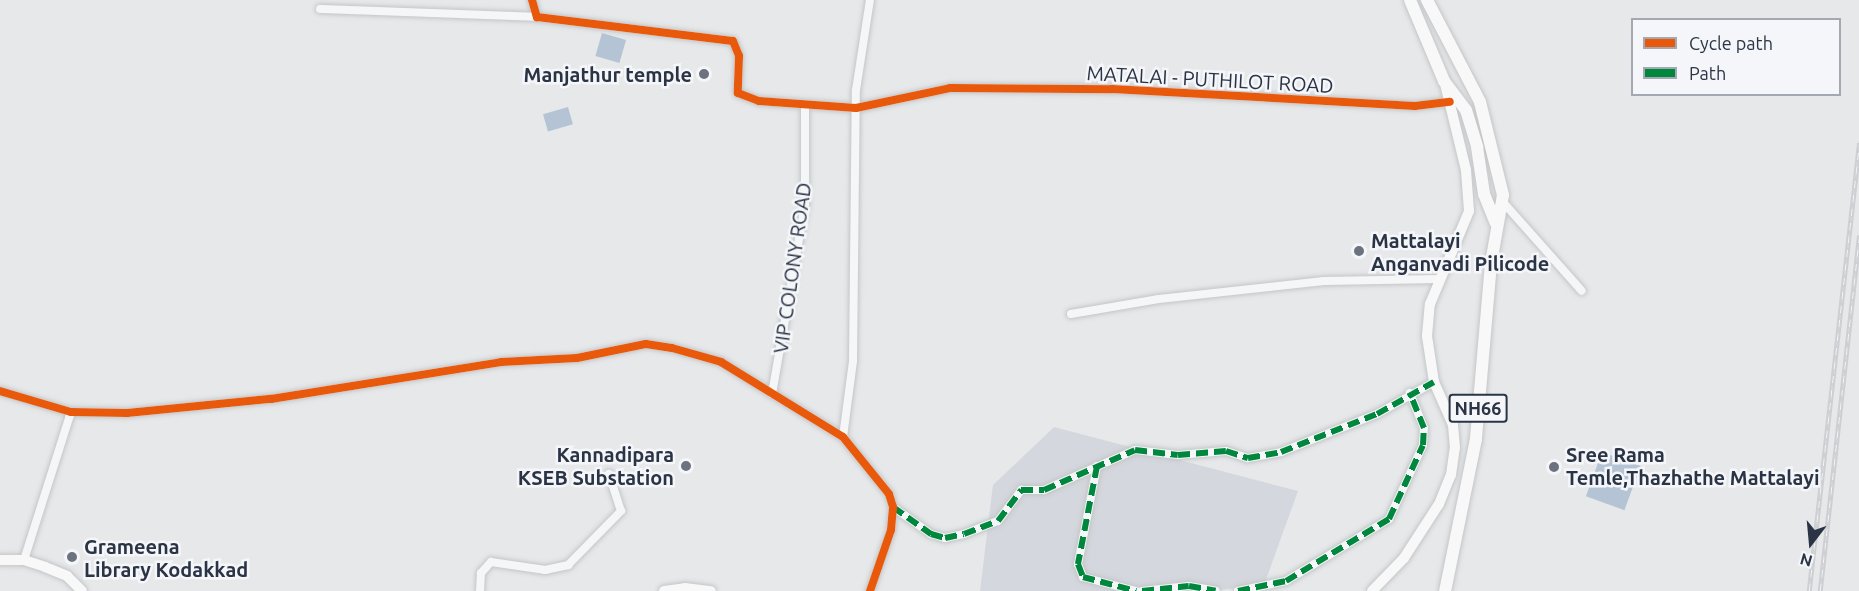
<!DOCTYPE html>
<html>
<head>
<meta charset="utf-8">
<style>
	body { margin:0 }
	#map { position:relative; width:1859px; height:591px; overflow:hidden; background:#e6e8ea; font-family:Ubuntu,sans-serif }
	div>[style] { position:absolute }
	.built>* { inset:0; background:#d4d7dd }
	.water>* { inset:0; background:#b4c4d5; transform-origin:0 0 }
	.roads { filter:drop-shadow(0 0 2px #c4c6c8) drop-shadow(0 0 2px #c4c6c8) }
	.minor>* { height:8px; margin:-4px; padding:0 4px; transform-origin:4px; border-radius:4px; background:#f5f6f7 }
	.major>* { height:10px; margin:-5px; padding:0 5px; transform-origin:5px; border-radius:5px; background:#f8f8f8 }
	.highway>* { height:12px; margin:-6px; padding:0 6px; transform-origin:6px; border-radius:6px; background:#f8f8f8 }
	.rail>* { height:4.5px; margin-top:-2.25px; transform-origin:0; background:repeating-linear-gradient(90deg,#f4f6f9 0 7px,#cecfd2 0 14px); box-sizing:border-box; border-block:2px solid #cecfd2 }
	.quiet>* { height:6px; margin-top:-3px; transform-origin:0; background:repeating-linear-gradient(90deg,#00873e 0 12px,transparent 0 18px) }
	.cycleway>* { height:8px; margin:-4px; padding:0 4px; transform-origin:4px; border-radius:4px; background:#e8590c }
	.dots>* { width:16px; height:16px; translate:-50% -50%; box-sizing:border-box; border:3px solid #f4f6f9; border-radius:50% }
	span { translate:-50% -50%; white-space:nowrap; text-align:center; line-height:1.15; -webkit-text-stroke:5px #f4f6f9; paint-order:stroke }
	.shield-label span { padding:2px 4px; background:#f4f6f9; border:2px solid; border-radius:4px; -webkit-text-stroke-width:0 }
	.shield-label { font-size:18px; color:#2b3445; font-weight:700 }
	.poi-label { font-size:20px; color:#2b3445; font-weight:700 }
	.right { translate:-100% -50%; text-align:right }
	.left { translate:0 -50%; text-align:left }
	.street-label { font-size:20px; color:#2b3445 }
	.legend { position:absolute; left:1631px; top:18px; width:210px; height:78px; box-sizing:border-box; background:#f4f6f9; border:2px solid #a4a8b1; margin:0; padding:8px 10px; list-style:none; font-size:18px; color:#2b3445 }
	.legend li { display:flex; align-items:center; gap:12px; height:30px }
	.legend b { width:30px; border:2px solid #a4a8b1 }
	.north { position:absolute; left:1781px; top:513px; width:60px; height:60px; -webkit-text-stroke:4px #f4f6f9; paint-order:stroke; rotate:196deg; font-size:16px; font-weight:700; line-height:24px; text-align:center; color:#2b3445 }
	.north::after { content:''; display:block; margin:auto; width:21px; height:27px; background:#2b3445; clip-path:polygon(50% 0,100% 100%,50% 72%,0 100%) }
</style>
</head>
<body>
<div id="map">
	<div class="built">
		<div style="clip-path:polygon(1054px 427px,1298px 491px,1264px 585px,1213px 591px,980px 591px,993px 485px)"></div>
	</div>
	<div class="water">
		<div style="left:602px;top:33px;width:25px;height:24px;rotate:16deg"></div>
		<div style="left:568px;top:107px;width:18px;height:26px;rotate:74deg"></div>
		<div style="left:1602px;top:452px;width:41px;height:47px;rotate:20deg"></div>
	</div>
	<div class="roads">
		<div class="minor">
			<div style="left:532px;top:0;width:18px;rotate:74deg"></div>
			<div style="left:537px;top:17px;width:197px;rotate:7deg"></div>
			<div style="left:733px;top:41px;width:16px;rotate:68deg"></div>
			<div style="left:739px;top:56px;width:37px;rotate:92deg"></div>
			<div style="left:738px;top:93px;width:22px;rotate:21deg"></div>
			<div style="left:759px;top:101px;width:97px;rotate:4.1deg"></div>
			<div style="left:856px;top:108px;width:96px;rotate:-12deg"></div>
			<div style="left:950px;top:88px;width:162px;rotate:0.4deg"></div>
			<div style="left:1112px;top:89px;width:303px;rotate:3.2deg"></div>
			<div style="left:1415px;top:106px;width:35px;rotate:-7deg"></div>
			<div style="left:320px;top:9px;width:217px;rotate:2.1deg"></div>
			<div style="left:1502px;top:201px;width:120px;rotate:48.4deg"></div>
			<div style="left:1071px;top:314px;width:89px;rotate:-9.7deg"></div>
			<div style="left:1159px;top:299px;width:166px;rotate:-6.2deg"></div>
			<div style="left:1324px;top:281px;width:116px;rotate:-1deg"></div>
			<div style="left:0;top:391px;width:74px;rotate:16.5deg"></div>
			<div style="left:71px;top:412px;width:56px;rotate:1deg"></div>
			<div style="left:127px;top:413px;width:145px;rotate:-5.6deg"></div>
			<div style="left:271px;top:399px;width:233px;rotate:-9.1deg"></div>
			<div style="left:501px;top:362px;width:76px;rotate:-3deg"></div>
			<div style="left:577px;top:358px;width:70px;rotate:-11.5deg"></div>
			<div style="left:646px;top:344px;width:26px;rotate:9deg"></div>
			<div style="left:672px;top:348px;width:51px;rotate:15.9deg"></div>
			<div style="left:721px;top:362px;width:143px;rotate:31.6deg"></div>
			<div style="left:843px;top:437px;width:73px;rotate:51.1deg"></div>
			<div style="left:889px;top:494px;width:14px;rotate:73deg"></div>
			<div style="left:893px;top:507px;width:23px;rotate:95deg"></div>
			<div style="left:891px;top:530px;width:65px;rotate:109deg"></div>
			<div style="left:772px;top:394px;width:193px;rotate:-80.1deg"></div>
			<div style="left:805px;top:204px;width:99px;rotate:-90deg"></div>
			<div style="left:843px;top:437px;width:77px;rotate:-82.5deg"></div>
			<div style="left:853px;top:361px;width:271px;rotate:-89.4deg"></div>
			<div style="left:856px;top:90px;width:91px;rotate:-81.2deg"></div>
			<div style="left:1097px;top:466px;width:100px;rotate:101deg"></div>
			<div style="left:1078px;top:564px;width:14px;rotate:69deg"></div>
			<div style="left:1083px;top:577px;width:55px;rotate:14.8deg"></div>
			<div style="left:893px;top:507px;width:47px;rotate:35.4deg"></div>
			<div style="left:931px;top:534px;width:15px;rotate:16deg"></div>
			<div style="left:945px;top:538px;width:19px;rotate:-12deg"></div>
			<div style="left:964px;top:534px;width:36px;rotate:-21deg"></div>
			<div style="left:998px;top:521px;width:39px;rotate:-53deg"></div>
			<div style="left:1021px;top:490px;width:23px"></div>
			<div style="left:1044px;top:490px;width:99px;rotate:-23.7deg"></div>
			<div style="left:1135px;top:450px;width:43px;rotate:6.6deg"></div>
			<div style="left:1178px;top:455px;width:48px;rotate:-4.8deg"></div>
			<div style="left:1226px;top:451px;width:23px;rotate:18deg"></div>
			<div style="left:1248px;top:458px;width:34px;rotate:-10deg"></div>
			<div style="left:1281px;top:452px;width:103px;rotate:-21.6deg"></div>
			<div style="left:1377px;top:414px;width:65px;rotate:-29.3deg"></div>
			<div style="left:24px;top:560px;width:155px;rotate:-72.4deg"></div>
			<div style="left:480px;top:591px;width:18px;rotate:-87deg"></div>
			<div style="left:481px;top:573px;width:15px;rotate:-48deg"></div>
			<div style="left:491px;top:562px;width:55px;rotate:8.4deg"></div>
			<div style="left:545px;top:570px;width:24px;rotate:-12deg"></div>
			<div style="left:568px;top:565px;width:76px;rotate:-45.5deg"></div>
			<div style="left:621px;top:511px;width:39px;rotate:-108deg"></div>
			<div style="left:1142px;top:591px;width:47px;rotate:-6.1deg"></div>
			<div style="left:1189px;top:586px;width:27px;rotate:10deg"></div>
			<div style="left:1238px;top:591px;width:49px;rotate:-11.8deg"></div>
			<div style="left:1286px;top:581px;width:120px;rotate:-31deg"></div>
			<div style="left:1389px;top:519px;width:81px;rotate:-65.3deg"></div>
			<div style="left:1423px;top:445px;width:17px;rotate:-87deg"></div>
			<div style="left:1424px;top:428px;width:38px;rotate:-112deg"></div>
		</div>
		<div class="major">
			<div style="left:0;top:560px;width:24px"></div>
			<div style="left:24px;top:560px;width:22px;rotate:18deg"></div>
			<div style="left:45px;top:567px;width:24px;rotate:22deg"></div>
			<div style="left:67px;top:576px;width:21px;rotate:45deg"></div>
			<div style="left:664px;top:591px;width:21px;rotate:-8deg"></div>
			<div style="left:685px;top:588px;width:26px;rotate:7deg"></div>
			<div style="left:1372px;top:591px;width:46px;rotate:-45.9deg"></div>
			<div style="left:1404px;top:558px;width:64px;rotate:-57.1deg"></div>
			<div style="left:1439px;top:504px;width:31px;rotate:-68deg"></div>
			<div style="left:1451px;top:475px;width:27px;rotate:-82deg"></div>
			<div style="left:1455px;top:448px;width:23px;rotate:-95deg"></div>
			<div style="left:1453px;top:425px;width:47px;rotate:-113.8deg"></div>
			<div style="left:1434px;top:382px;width:47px;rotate:-98.7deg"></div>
			<div style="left:1427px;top:336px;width:32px;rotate:-85deg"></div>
			<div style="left:1430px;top:304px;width:101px;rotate:-67.2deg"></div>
			<div style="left:1469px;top:211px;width:41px;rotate:-94.2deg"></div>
			<div style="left:1466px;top:170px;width:89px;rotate:-103.7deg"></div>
		</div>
		<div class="highway">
			<div style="left:1410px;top:0;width:88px;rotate:67.2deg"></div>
			<div style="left:1444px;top:81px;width:36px;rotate:53deg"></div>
			<div style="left:1466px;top:110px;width:39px;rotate:73deg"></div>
			<div style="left:1477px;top:147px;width:48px;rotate:81.5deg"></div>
			<div style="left:1484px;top:194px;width:31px;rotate:68deg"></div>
			<div style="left:1427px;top:0;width:115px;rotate:62.5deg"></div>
			<div style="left:1480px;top:102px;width:96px;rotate:76.1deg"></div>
			<div style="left:1503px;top:195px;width:69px;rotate:100deg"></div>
			<div style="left:1491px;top:263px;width:177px;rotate:94.9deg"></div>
			<div style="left:1476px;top:439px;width:155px;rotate:101.5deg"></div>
		</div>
	</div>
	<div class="rail">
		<div style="left:1809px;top:591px;width:451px;rotate:-83.6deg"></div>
		<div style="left:1820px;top:591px;width:358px;rotate:-83.7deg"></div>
	</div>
	<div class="quiet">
		<div style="left:1097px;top:466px;width:100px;rotate:101deg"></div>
		<div style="left:1078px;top:564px;width:14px;rotate:69deg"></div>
		<div style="left:1083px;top:577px;width:55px;rotate:14.8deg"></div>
		<div style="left:893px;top:507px;width:47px;rotate:35.4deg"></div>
		<div style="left:931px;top:534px;width:15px;rotate:16deg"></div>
		<div style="left:945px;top:538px;width:19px;rotate:-12deg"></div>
		<div style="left:964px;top:534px;width:36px;rotate:-21deg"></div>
		<div style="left:998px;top:521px;width:39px;rotate:-53deg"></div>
		<div style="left:1021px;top:490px;width:23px"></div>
		<div style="left:1044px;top:490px;width:99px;rotate:-23.7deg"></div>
		<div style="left:1135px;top:450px;width:43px;rotate:6.6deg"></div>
		<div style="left:1178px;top:455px;width:48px;rotate:-4.8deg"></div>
		<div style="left:1226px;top:451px;width:23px;rotate:18deg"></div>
		<div style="left:1248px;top:458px;width:34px;rotate:-10deg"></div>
		<div style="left:1281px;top:452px;width:103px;rotate:-21.6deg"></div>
		<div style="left:1377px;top:414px;width:65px;rotate:-29.3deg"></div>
		<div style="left:1142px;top:591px;width:47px;rotate:-6.1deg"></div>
		<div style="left:1189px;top:586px;width:27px;rotate:10deg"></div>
		<div style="left:1238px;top:591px;width:49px;rotate:-11.8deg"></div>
		<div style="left:1286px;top:581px;width:120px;rotate:-31deg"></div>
		<div style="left:1389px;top:519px;width:81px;rotate:-65.3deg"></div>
		<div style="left:1423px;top:445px;width:17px;rotate:-87deg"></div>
		<div style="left:1424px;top:428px;width:38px;rotate:-112deg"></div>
	</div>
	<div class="cycleway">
		<div style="left:532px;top:0;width:18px;rotate:74deg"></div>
		<div style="left:537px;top:17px;width:197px;rotate:7deg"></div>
		<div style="left:733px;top:41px;width:16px;rotate:68deg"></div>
		<div style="left:739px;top:56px;width:37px;rotate:92deg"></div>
		<div style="left:738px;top:93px;width:22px;rotate:21deg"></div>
		<div style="left:759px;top:101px;width:97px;rotate:4.1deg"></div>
		<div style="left:856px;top:108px;width:96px;rotate:-12deg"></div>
		<div style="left:950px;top:88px;width:162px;rotate:0.4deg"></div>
		<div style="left:1112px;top:89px;width:303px;rotate:3.2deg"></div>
		<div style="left:1415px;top:106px;width:35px;rotate:-7deg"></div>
		<div style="left:0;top:391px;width:74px;rotate:16.5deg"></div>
		<div style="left:71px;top:412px;width:56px;rotate:1deg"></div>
		<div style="left:127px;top:413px;width:145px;rotate:-5.6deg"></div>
		<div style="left:271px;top:399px;width:233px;rotate:-9.1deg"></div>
		<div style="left:501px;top:362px;width:76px;rotate:-3deg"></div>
		<div style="left:577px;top:358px;width:70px;rotate:-11.5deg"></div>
		<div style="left:646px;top:344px;width:26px;rotate:9deg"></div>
		<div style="left:672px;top:348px;width:51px;rotate:15.9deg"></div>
		<div style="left:721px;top:362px;width:143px;rotate:31.6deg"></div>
		<div style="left:843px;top:437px;width:73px;rotate:51.1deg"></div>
		<div style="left:889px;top:494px;width:14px;rotate:73deg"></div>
		<div style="left:893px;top:507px;width:23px;rotate:95deg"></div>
		<div style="left:891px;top:530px;width:65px;rotate:109deg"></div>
	</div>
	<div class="dots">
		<div style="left:704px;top:74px;background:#6c737f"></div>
		<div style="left:1359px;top:251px;background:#6c737f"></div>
		<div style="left:686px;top:466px;background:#6c737f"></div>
		<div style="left:1554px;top:467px;background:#6c737f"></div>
		<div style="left:72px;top:557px;background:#6c737f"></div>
	</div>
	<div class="shield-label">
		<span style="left:1478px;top:408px">NH66</span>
	</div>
	<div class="poi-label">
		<span class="right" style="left:692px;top:74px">Manjathur temple</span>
		<span class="left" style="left:1371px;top:252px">Mattalayi<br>Anganvadi Pilicode</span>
		<span class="right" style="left:674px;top:466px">Kannadipara<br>KSEB Substation</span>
		<span class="left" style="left:1566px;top:466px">Sree Rama<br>Temle,Thazhathe Mattalayi</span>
		<span class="left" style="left:84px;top:558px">Grameena<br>Library Kodakkad</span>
	</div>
	<div class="street-label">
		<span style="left:1210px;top:79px;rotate:3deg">MATALAI - PUTHILOT ROAD</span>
		<span style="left:792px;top:268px;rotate:-82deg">VIP COLONY ROAD</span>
	</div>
	<ul class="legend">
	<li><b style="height:8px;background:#e8590c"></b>Cycle path</li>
	<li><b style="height:8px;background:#00873e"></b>Path</li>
	</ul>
	<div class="north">N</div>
</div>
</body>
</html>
